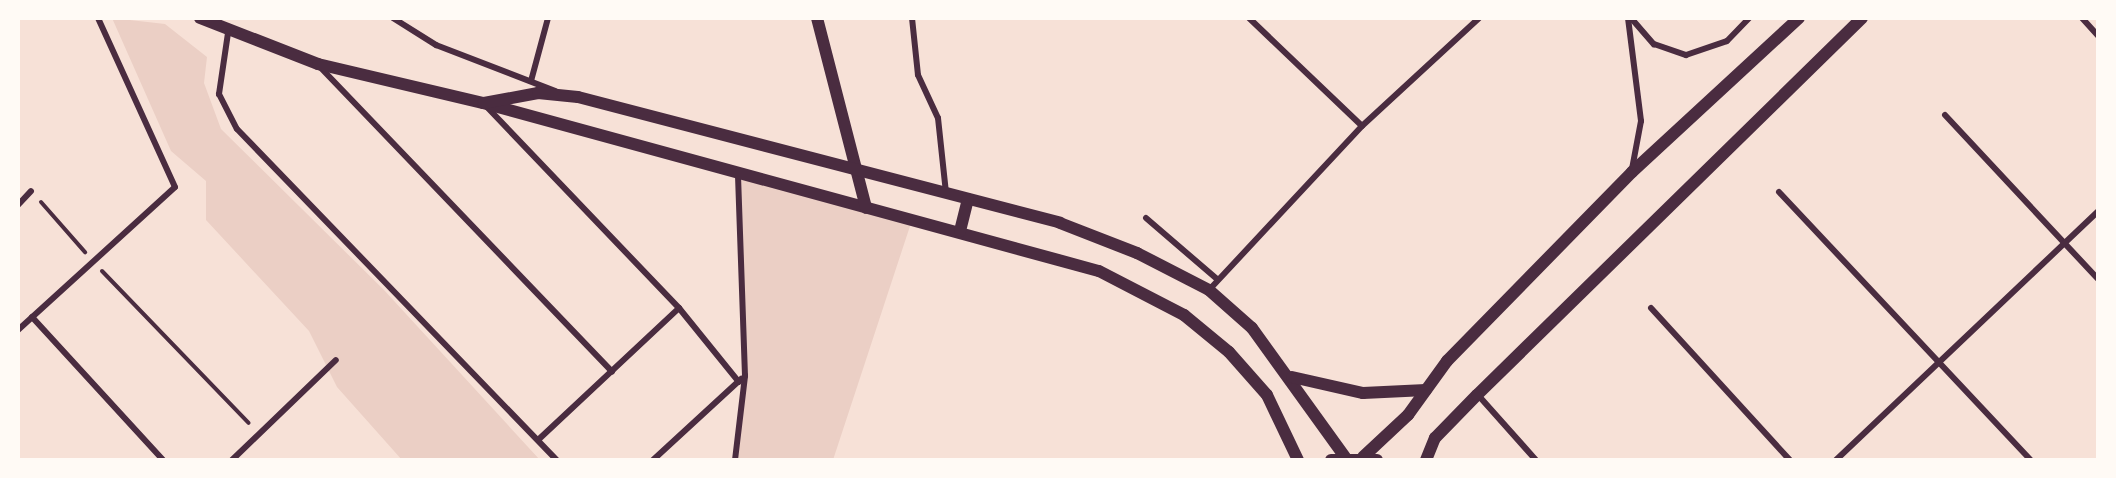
<!DOCTYPE html>
<html>
<head>
<meta charset="utf-8">
<style>
	body { margin:0 }
	#map { position:relative; width:2116px; height:478px; overflow:hidden; background:#f7e1d7; font-family:"Noto Serif",serif }
	div>[style] { position:absolute }
	.green>* { inset:0; background:#ebcfc5 }
	.path>* { height:4px; margin:-2px; padding:0 2px; transform-origin:2px; border-radius:2px; background:#4a2c40 }
	.minor>* { height:6px; margin:-3px; padding:0 3px; transform-origin:3px; border-radius:3px; background:#4a2c40 }
	.secondary>* { height:12px; margin:-6px; padding:0 6px; transform-origin:6px; border-radius:6px; background:#4a2c40 }
	span { translate:-50% -50%; white-space:nowrap; text-align:center; line-height:1.15; -webkit-text-stroke:6px #fffaf5; paint-order:stroke }
	.frame { position:absolute; inset:0; border:20px solid #fffaf5; pointer-events:none }
</style>
</head>
<body>
<div id="map">
	<div class="green">
		<div style="clip-path:polygon(112px 18px,165px 24px,207px 57px,204px 83px,221px 129px,384px 290px,540px 460px,402px 460px,337px 387px,309px 331px,206px 220px,206px 181px,171px 151px)"></div>
		<div style="clip-path:polygon(738px 176px,912px 220px,833px 460px,735px 460px,745px 376px)"></div>
	</div>
	<div class="path">
		<div style="left:41px;top:202px;width:67px;rotate:48.7deg"></div>
		<div style="left:102px;top:271px;width:211px;rotate:46deg"></div>
	</div>
	<div class="minor">
		<div style="left:393px;top:18px;width:51px;rotate:32.1deg"></div>
		<div style="left:436px;top:45px;width:128px;rotate:21.1deg"></div>
		<div style="left:912px;top:18px;width:57px;rotate:84deg"></div>
		<div style="left:918px;top:75px;width:47px;rotate:65.1deg"></div>
		<div style="left:938px;top:118px;width:75px;rotate:83.9deg"></div>
		<div style="left:1249px;top:18px;width:156px;rotate:43.7deg"></div>
		<div style="left:1628px;top:18px;width:104px;rotate:82.8deg"></div>
		<div style="left:1641px;top:121px;width:49px;rotate:100.6deg"></div>
		<div style="left:1631px;top:18px;width:35px;rotate:49deg"></div>
		<div style="left:1654px;top:44px;width:34px;rotate:19deg"></div>
		<div style="left:1686px;top:55px;width:43px;rotate:-18.9deg"></div>
		<div style="left:1727px;top:41px;width:32px;rotate:-46deg"></div>
		<div style="left:2082px;top:18px;width:24px;rotate:48deg"></div>
		<div style="left:228px;top:33px;width:62px;rotate:98.4deg"></div>
		<div style="left:219px;top:94px;width:39px;rotate:63deg"></div>
		<div style="left:237px;top:129px;width:460px;rotate:46deg"></div>
		<div style="left:320px;top:67px;width:422px;rotate:46.2deg"></div>
		<div style="left:531px;top:81px;width:65px;rotate:-74.9deg"></div>
		<div style="left:485px;top:105px;width:281px;rotate:46.3deg"></div>
		<div style="left:679px;top:308px;width:95px;rotate:51deg"></div>
		<div style="left:1945px;top:115px;width:224px;rotate:47deg"></div>
		<div style="left:1779px;top:192px;width:368px;rotate:46.8deg"></div>
		<div style="left:18px;top:205px;width:19px;rotate:-47deg"></div>
		<div style="left:1146px;top:218px;width:94px;rotate:40.7deg"></div>
		<div style="left:1209px;top:290px;width:224px;rotate:-47deg"></div>
		<div style="left:1362px;top:126px;width:159px;rotate:-42.7deg"></div>
		<div style="left:1651px;top:308px;width:206px;rotate:47.6deg"></div>
		<div style="left:32px;top:317px;width:194px;rotate:47.5deg"></div>
		<div style="left:18px;top:330px;width:212px;rotate:-42.3deg"></div>
		<div style="left:175px;top:187px;width:186px;rotate:-114.5deg"></div>
		<div style="left:1478px;top:395px;width:87px;rotate:48.3deg"></div>
		<div style="left:538px;top:440px;width:193px;rotate:-43.1deg"></div>
		<div style="left:232px;top:460px;width:144px;rotate:-43.9deg"></div>
		<div style="left:653px;top:460px;width:120px;rotate:-42.6deg"></div>
		<div style="left:735px;top:460px;width:85px;rotate:-83.2deg"></div>
		<div style="left:745px;top:376px;width:200px;rotate:-92deg"></div>
		<div style="left:1836px;top:460px;width:361px;rotate:-43.5deg"></div>
	</div>
	<div class="secondary">
		<div style="left:200px;top:18px;width:127px;rotate:21.3deg"></div>
		<div style="left:318px;top:64px;width:170px;rotate:13.3deg"></div>
		<div style="left:483px;top:103px;width:638px;rotate:15.26deg"></div>
		<div style="left:1099px;top:271px;width:96px;rotate:27.4deg"></div>
		<div style="left:1184px;top:315px;width:58px;rotate:39.4deg"></div>
		<div style="left:1229px;top:352px;width:57px;rotate:48.5deg"></div>
		<div style="left:1267px;top:395px;width:72px;rotate:64.5deg"></div>
		<div style="left:817px;top:18px;width:196px;rotate:75.5deg"></div>
		<div style="left:484px;top:103px;width:55px;rotate:-10.5deg"></div>
		<div style="left:538px;top:93px;width:40px;rotate:5.7deg"></div>
		<div style="left:578px;top:97px;width:498px;rotate:14.6deg"></div>
		<div style="left:1060px;top:223px;width:83px;rotate:21.3deg"></div>
		<div style="left:1137px;top:253px;width:81px;rotate:27.2deg"></div>
		<div style="left:1209px;top:290px;width:57px;rotate:41.5deg"></div>
		<div style="left:1252px;top:328px;width:159px;rotate:54.2deg"></div>
		<div style="left:960px;top:231px;width:33px;rotate:-76deg"></div>
		<div style="left:1292px;top:377px;width:73px;rotate:12.7deg"></div>
		<div style="left:1363px;top:393px;width:63px;rotate:-2.7deg"></div>
		<div style="left:1363px;top:457px;width:62px;rotate:-43deg"></div>
		<div style="left:1408px;top:415px;width:67px;rotate:-54.2deg"></div>
		<div style="left:1447px;top:361px;width:264px;rotate:-45.6deg"></div>
		<div style="left:1632px;top:172px;width:227px;rotate:-42.7deg"></div>
		<div style="left:1331px;top:460px;width:46px"></div>
		<div style="left:1426px;top:460px;width:24px;rotate:-68deg"></div>
		<div style="left:1435px;top:438px;width:60px;rotate:-45.7deg"></div>
		<div style="left:1477px;top:395px;width:539px;rotate:-44.4deg"></div>
	</div>
	<div class="frame"></div>
</div>
</body>
</html>
